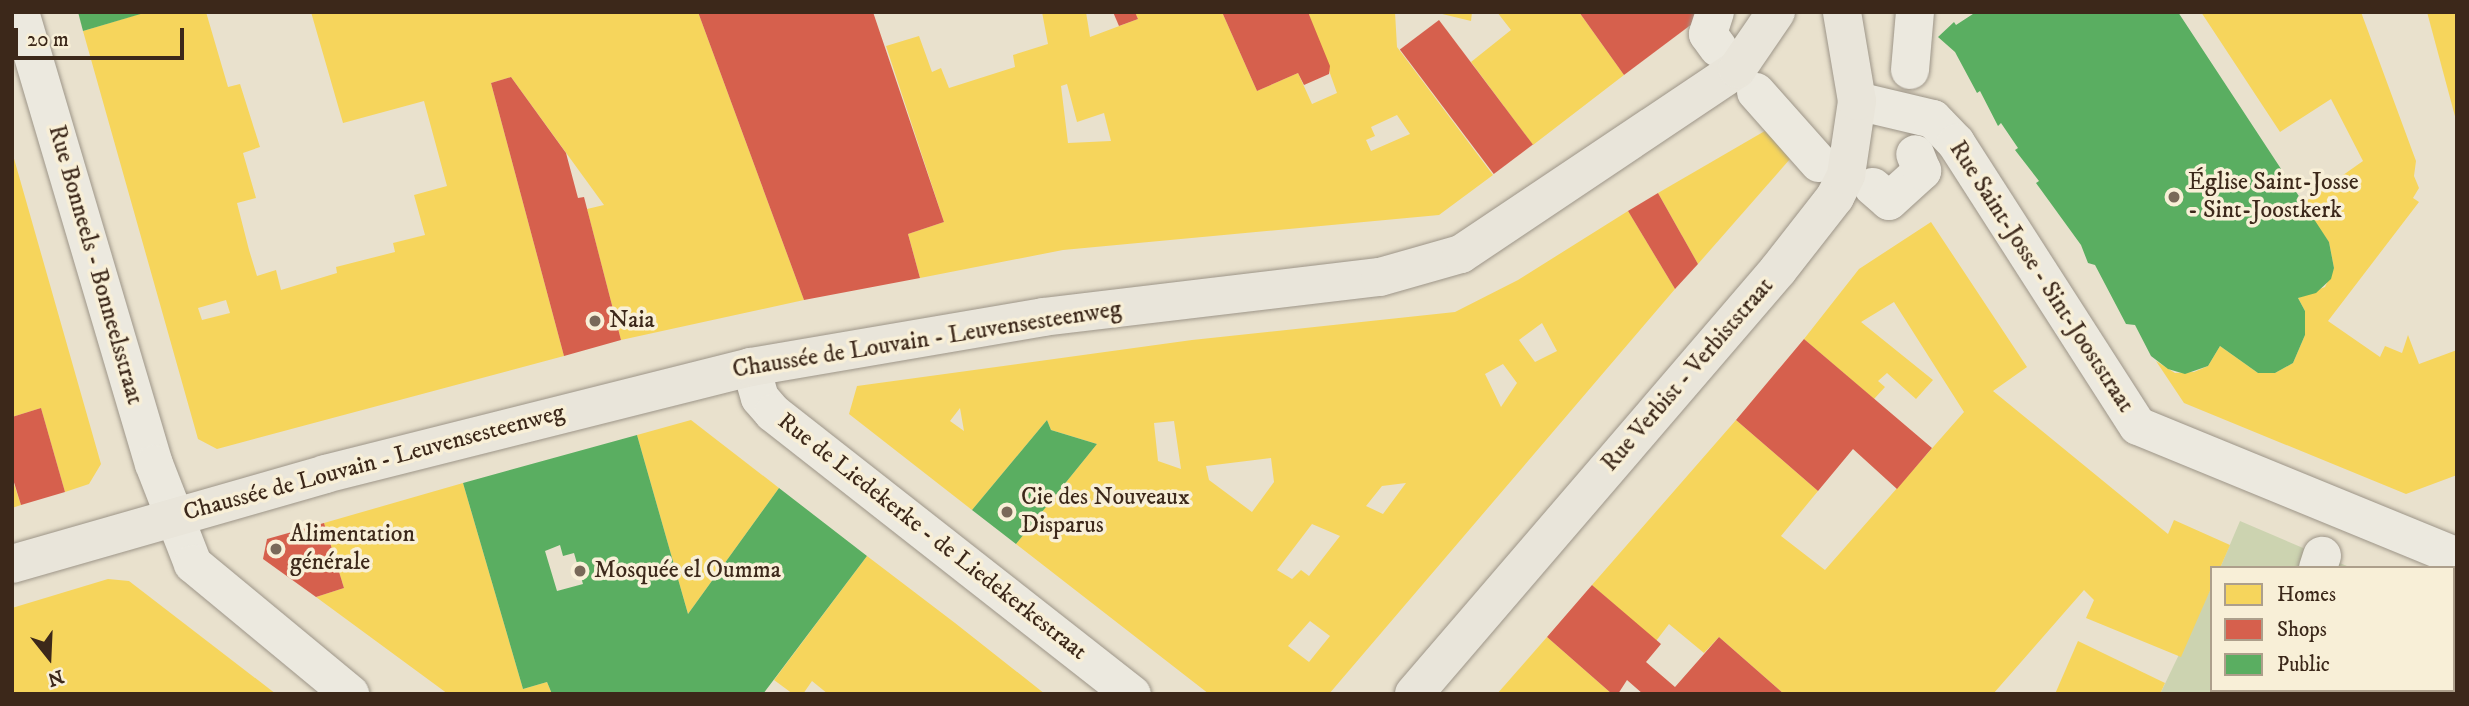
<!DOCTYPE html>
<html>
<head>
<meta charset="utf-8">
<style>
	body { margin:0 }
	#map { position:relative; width:2469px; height:706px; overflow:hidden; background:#e9e1cd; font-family:"IM FELL DW Pica",serif }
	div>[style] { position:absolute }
	.green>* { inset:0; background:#ccd3b0 }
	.homes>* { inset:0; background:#f6d55c; transform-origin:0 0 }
	.shops>* { inset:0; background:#d6604d; transform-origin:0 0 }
	.public>* { inset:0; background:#5aae61 }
	.minor-tunnel>* { height:38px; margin-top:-19px; transform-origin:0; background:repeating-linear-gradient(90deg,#c6bca9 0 38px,transparent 0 57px) }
	.roads { filter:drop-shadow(0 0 2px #9d9588) drop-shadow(0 0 2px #9d9588) }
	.minor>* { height:38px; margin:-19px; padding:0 19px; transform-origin:19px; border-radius:19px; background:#ece9df }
	.major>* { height:38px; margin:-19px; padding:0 19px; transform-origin:19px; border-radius:19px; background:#e9e5da }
	.dots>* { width:19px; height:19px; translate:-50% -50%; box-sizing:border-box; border:4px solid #f8efd7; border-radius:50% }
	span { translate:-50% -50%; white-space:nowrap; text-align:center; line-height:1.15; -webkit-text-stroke:7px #f8efd7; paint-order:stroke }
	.poi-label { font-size:24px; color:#3c281a }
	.left { translate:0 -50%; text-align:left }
	.street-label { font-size:24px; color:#3c281a }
	.frame { position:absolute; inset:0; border:14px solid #3c281a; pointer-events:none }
	.legend { position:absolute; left:2210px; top:566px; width:245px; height:126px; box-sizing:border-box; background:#f8efd7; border:2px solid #ad9f8b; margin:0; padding:9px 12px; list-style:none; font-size:21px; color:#3c281a }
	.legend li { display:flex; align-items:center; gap:14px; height:35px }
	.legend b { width:35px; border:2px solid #ad9f8b }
	.north { position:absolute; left:14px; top:622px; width:70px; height:70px; -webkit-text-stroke:5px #f8efd7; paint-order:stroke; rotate:162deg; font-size:19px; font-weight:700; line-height:28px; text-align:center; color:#3c281a }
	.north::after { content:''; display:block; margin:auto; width:24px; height:32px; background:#3c281a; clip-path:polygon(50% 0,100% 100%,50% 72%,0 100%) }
	.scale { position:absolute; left:14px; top:28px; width:170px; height:32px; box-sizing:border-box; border:4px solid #3c281a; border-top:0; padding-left:9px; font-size:21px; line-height:24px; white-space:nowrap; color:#3c281a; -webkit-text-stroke:5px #f8efd7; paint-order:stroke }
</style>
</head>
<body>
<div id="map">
	<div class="green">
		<div style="clip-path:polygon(2240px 521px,2322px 556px,2352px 568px,2220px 568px)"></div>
		<div style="clip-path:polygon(2212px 586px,2212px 690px,2346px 690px,2344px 694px,2160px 694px)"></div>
	</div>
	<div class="homes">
		<div style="clip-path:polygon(evenodd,146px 12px,206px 12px,228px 87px,240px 84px,260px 147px,243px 153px,256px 198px,237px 203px,249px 250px,257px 276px,276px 270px,281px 290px,337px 273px,336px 267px,395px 252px,393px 243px,425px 235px,414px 195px,447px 186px,424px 101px,343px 123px,311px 12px,698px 12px,804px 300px,621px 340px,587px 209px,604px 205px,511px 77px,491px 83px,564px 356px,217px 449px,198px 439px,83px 31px,146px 12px,226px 300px,230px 313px,202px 320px,198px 308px,226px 300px)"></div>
		<div style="clip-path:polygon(evenodd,1042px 12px,1086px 12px,1090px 37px,1138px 19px,1135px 12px,1222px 12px,1257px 91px,1298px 73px,1312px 104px,1337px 93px,1308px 12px,1395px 12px,1397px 47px,1493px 175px,1439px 215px,1063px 250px,920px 278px,908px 234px,944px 222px,886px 46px,919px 36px,932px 72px,941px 68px,949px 88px,1015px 67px,1013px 55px,1048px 44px,1042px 12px,1067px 84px,1077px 122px,1104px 113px,1111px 141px,1068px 143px,1061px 86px,1067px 84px,1042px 12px,1397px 115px,1410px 134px,1371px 151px,1366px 140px,1375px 136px,1371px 127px,1397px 115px)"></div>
		<div style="clip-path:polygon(1434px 12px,1472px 12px,1471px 21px)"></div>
		<div style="clip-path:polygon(1497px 12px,1579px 12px,1624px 75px,1533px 145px,1471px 62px,1511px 30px)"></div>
		<div style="clip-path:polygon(2201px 12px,2361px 12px,2416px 161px,2414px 176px,2419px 188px,2413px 198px,2419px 202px,2328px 321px,2380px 357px,2385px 346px,2402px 353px,2408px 335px,2419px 364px,2457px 350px,2457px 475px,2406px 494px,2184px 403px,2156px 361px,2175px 373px,2194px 372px,2208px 366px,2220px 346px,2258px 373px,2275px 373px,2293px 363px,2305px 335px,2305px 311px,2298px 298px,2325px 287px,2334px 268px,2329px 242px,2302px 204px,2363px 161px,2331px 99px,2280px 132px)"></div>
		<div style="clip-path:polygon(2427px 12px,2457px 12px,2457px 120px,2456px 120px)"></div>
		<div style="clip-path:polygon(1770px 128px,1790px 159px,1698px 264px,1658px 193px)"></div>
		<div style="clip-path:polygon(13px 155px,101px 464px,89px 484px,65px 492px,41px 408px,12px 417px)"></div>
		<div style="clip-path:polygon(evenodd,1628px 211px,1675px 289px,1329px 694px,1209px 694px,1016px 544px,1097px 444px,1051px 430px,1047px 420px,972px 510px,849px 414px,857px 386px,1192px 340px,1455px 312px,1518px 280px,1628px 211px,1542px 323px,1557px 351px,1535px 362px,1519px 340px,1542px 323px,1628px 211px,1503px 364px,1517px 383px,1501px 407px,1485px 374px,1503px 364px,1628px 211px,960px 408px,964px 431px,950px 421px,960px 408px,1628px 211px,1174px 421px,1181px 469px,1158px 461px,1154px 423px,1174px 421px,1628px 211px,1271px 458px,1274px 482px,1252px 512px,1209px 480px,1206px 466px,1271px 458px,1628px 211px,1406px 483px,1383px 514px,1366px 506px,1382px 486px,1406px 483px,1628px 211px,1312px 524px,1340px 536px,1309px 576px,1301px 570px,1292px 579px,1277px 570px,1312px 524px,1628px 211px,1310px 621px,1330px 636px,1309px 662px,1288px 646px,1310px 621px)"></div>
		<div style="clip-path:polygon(1931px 222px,2027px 367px,1993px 391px,2168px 534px,2174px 520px,2230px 545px,2220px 568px,2212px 568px,2212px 586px,2181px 657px,2086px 618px,2094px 600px,2084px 590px,1993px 694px,1784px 694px,1719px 637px,1704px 653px,1669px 624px,1656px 641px,1592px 585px,1736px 420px,1818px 491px,1781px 536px,1825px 570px,1964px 412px,1894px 302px,1861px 322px,1933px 380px,1916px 399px,1887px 373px,1878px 381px,1885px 387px,1874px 399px,1804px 339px,1859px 269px)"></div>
		<div style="clip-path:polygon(691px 420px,779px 488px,688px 614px,637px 435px)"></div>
		<div style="clip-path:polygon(12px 478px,21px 505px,12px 508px)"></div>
		<div style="clip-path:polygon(463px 483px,523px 689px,547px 682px,552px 694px,448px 694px,316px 597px,344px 588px,324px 523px)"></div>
		<div style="clip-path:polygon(867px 556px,955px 623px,1045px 694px,828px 694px,812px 681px,803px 694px,793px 694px,774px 680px)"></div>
		<div style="clip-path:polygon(108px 579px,129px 581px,276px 694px,12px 694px,12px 608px)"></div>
		<div style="clip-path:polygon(2453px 610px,2457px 694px,2350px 690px,2453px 690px)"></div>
		<div style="clip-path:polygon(1547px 637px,1612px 694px,1497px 694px)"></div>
		<div style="clip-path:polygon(2078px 641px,2165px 683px,2160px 694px,2055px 694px)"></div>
		<div style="left:2221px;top:690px;width:72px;height:4px"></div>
	</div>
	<div class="shops">
		<div style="clip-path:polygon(698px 12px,873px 12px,944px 222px,908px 234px,920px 278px,804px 300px)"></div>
		<div style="clip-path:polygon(1113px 12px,1135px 12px,1138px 19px,1119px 26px)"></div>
		<div style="clip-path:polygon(1222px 12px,1308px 12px,1330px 66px,1329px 74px,1304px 85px,1298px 73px,1257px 91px)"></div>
		<div style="clip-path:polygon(1579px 12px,1702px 12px,1700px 18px,1624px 75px)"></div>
		<div style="left:1439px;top:20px;width:156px;height:49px;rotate:53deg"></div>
		<div style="clip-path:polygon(511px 77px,566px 153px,578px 198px,584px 197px,621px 340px,564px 356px,491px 83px)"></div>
		<div style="clip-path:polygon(1658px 193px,1698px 264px,1675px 289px,1628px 211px)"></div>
		<div style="clip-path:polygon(1804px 339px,1932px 448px,1897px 489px,1853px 449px,1818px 491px,1736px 420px)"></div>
		<div style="clip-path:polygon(41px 408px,65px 492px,21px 505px,12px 476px,12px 417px)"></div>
		<div style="clip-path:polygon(324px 523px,344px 588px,316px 597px,263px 559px,267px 539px)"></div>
		<div style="clip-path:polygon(1592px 585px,1661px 644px,1646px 662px,1675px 687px,1719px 637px,1784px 694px,1643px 694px,1627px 680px,1618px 694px,1612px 694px,1547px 637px)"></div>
	</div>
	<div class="public">
		<div style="clip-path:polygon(78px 12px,144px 12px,144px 13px,83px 31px)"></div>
		<div style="clip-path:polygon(1976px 12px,2178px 12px,2329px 242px,2334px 268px,2331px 279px,2316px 293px,2298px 298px,2305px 311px,2305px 335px,2293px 363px,2275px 373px,2258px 373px,2220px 346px,2208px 366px,2185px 374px,2168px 369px,2151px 356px,2135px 325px,2126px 324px,2095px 265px,2088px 263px,2081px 245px,2036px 183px,2039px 181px,2015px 150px,2018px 148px,2001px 123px,1998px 126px,1980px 91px,1977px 93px,1955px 52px,1938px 37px,1954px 22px,1956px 25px)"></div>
		<div style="clip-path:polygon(1047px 420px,1051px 430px,1097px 444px,1016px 544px,972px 510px)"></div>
		<div style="clip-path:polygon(evenodd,637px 435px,688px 614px,779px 488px,867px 556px,763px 694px,552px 694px,547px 682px,523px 689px,463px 483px,637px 435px,560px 545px,563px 556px,574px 553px,583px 584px,557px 591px,545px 551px,560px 545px)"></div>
	</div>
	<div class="minor-tunnel">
		<div style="left:2268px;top:694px;width:4px;rotate:-63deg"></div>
	</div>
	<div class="roads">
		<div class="minor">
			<div style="left:20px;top:12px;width:471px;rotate:73.5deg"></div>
			<div style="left:154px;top:464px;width:107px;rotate:68.7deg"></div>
			<div style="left:193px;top:564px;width:204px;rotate:39.6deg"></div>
			<div style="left:1715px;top:12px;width:23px;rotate:108deg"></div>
			<div style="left:1708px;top:34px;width:17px;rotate:54deg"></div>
			<div style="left:1910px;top:70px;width:58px;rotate:-85.1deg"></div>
			<div style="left:1756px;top:92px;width:95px;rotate:48.4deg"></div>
			<div style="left:1857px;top:101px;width:78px;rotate:13.3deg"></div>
			<div style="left:1933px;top:119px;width:33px;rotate:46deg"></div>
			<div style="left:1956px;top:143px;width:336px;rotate:57.3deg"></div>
			<div style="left:2138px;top:426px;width:345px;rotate:22.3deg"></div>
			<div style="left:1873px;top:187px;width:21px;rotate:41deg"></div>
			<div style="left:1889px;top:201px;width:45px;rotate:-42.3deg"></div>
			<div style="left:1922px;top:171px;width:18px;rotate:-112deg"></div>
			<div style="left:751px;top:367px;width:32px;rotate:74deg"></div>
			<div style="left:760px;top:398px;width:20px;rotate:49deg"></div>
			<div style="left:773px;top:413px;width:456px;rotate:38.1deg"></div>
			<div style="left:2318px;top:568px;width:13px;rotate:-72deg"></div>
		</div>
		<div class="major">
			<div style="left:12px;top:564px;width:326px;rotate:-16deg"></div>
			<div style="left:325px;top:474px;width:439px;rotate:-14.1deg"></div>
			<div style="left:751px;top:367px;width:296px;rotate:-9.7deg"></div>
			<div style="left:1043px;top:317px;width:339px;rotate:-6.8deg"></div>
			<div style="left:1380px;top:277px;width:84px;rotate:-15.9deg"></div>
			<div style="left:1461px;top:254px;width:332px;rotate:-33.8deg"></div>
			<div style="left:1737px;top:69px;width:69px;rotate:-55.6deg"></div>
			<div style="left:1414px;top:694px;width:559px;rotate:-49.35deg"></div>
			<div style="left:1778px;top:270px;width:93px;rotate:-52deg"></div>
			<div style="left:1835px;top:197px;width:25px;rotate:-63deg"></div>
			<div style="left:1846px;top:175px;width:75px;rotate:-81.5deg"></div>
			<div style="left:1857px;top:101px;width:90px;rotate:-99.6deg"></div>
		</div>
	</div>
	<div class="dots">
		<div style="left:2174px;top:197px;background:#796959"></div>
		<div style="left:595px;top:321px;background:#796959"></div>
		<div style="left:1007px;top:512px;background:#796959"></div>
		<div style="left:276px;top:549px;background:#796959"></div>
		<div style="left:580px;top:571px;background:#796959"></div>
	</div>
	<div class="poi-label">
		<span class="left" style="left:2188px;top:197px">Église Saint-Josse<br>- Sint-Joostkerk</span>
		<span class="left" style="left:609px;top:321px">Naia</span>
		<span class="left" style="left:1021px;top:512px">Cie des Nouveaux<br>Disparus</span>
		<span class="left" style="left:290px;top:549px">Alimentation<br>générale</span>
		<span class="left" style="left:594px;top:571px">Mosquée el Oumma</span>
	</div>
	<div class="street-label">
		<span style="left:95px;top:265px;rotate:74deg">Rue Bonneels - Bonneelsstraat</span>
		<span style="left:2041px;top:277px;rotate:57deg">Rue Saint-Josse - Sint-Jooststraat</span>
		<span style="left:927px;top:340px;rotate:-9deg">Chaussée de Louvain - Leuvensesteenweg</span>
		<span style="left:1688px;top:375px;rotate:-49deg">Rue Verbist - Verbiststraat</span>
		<span style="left:374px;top:463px;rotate:-15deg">Chaussée de Louvain - Leuvensesteenweg</span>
		<span style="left:932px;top:537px;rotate:38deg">Rue de Liedekerke - de Liedekerkestraat</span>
	</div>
	<div class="frame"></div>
	<ul class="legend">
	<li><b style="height:19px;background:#f6d55c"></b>Homes</li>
	<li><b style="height:19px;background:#d6604d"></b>Shops</li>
	<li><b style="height:19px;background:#5aae61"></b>Public</li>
	</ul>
	<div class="north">N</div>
	<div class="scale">20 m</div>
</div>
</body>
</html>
